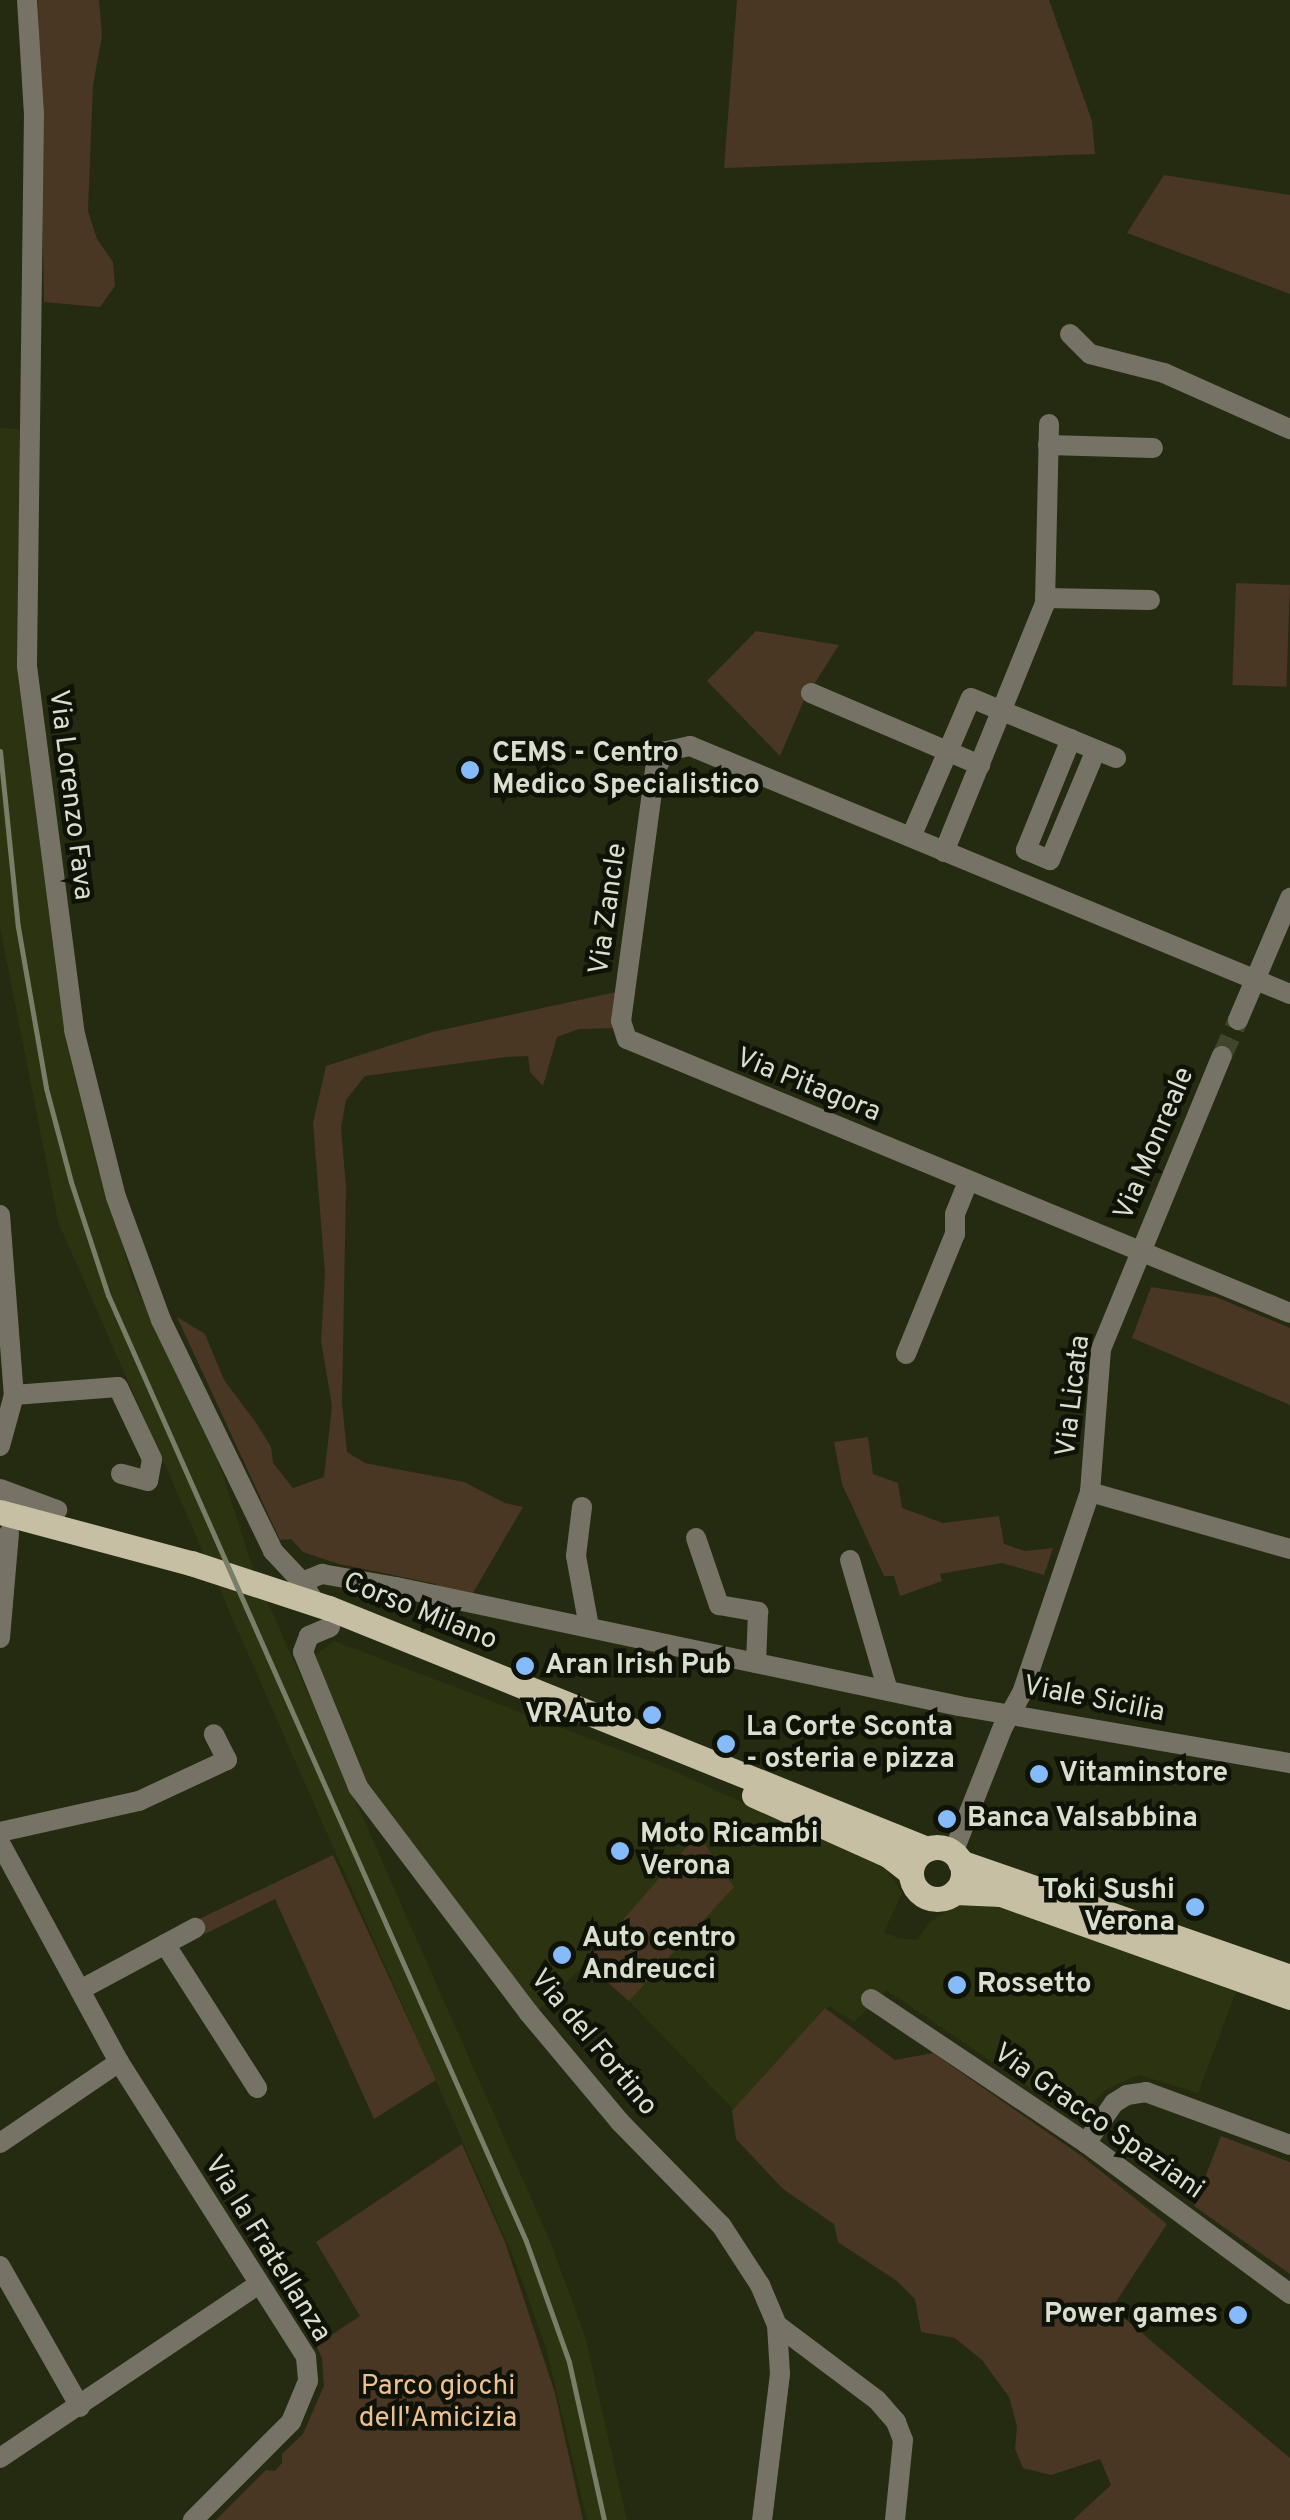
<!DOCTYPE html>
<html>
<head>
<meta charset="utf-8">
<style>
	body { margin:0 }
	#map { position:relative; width:1290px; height:2520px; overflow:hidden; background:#252b10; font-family:Overpass,sans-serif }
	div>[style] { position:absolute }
	.built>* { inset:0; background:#2b3310 }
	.green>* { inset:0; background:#493623; transform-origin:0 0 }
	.minor-tunnel>* { height:20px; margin-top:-10px; transform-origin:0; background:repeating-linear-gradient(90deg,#40462c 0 20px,transparent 0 30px) }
	.minor>* { height:20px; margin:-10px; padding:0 10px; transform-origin:10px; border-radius:10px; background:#767366 }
	.major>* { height:25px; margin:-12.5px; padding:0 12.5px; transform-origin:12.5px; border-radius:12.5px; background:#c6bfa3 }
	.major>.ring { margin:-12.5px; padding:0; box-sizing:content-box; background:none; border:25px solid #c6bfa3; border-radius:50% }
	.rail>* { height:5px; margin:-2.5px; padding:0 2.5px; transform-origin:2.5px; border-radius:2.5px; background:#787e68 }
	.dots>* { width:28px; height:28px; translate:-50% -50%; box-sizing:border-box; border:5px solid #0f1207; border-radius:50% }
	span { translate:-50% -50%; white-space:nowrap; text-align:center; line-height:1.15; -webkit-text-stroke:9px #0f1207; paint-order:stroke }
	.poi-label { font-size:28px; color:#d9dece; font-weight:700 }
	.left { translate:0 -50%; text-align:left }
	.right { translate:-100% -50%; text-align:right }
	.street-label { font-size:28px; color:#d9dece }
	.park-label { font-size:28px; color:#edc091 }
</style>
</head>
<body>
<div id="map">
	<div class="built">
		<div style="clip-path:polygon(0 428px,19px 429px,21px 671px,51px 918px,92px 1127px,131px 1276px,217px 1457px,253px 1569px,550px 2241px,585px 2336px,627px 2520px,587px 2520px,546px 2348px,513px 2256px,58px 1222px,0 927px)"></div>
		<div style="clip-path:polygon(334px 1641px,667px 1768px,885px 1867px,902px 1893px,884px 1932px,898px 1938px,917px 1940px,930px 1922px,962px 1902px,993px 1903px,1236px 1992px,1198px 2093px,1139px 2075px,1107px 2089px,1081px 2113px,1067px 2113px,887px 1990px,854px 2022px,829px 2006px,736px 2112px,629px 2001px,586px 1963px,538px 2011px,382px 1817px,312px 1658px)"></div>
	</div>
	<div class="green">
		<div style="clip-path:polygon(38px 0,99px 0,102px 36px,93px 85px,88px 211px,97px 239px,113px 262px,115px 286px,100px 307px,44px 302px)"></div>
		<div style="clip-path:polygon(737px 0,1049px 0,1092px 121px,1095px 154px,724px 168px)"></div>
		<div style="clip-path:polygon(1164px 175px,1290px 195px,1290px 294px,1127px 233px)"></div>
		<div style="left:1236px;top:583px;width:54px;height:102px;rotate:2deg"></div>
		<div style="clip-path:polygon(756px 631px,839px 645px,804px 700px,780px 756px,707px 681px)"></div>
		<div style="clip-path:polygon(621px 991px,617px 1028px,579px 1029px,557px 1037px,543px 1086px,530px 1072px,528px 1056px,506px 1057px,365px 1076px,346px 1100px,341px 1128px,346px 1187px,342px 1403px,347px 1452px,365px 1463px,464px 1482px,505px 1503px,523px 1507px,470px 1598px,435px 1592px,436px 1584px,339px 1564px,303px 1552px,291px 1539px,280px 1540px,177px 1317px,205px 1334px,224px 1380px,257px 1424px,271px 1447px,273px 1463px,293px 1488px,324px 1477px,332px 1406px,321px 1341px,325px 1273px,313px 1123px,326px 1066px,432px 1032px)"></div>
		<div style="clip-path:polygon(1151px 1287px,1216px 1297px,1290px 1328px,1290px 1405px,1132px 1338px)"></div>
		<div style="clip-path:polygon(868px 1437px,873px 1474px,898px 1483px,902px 1508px,943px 1523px,999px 1516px,1004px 1544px,1025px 1551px,1053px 1548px,1044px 1575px,1002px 1563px,940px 1574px,942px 1581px,900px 1596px,894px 1576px,884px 1576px,842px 1484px,834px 1442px)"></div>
		<div style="clip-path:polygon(698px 1834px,734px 1887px,629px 2001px,585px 1963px)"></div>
		<div style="clip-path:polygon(333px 1855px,436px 2080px,374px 2119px,275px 1899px,205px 1934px,199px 1919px)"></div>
		<div style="clip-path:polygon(825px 2008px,895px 2060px,933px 2053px,1083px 2157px,1167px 2224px,1112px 2308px,1290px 2458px,1290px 2520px,1073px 2520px,1111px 2485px,1100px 2459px,1051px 2475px,1023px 2468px,1015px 2449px,1017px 2426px,1009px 2397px,982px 2360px,955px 2338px,921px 2332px,915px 2299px,897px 2281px,838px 2242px,834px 2224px,783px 2189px,736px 2139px,732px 2111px)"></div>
		<div style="clip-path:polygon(1221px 2136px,1290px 2162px,1290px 2274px,1194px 2206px)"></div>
		<div style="clip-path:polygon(462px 2144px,505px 2242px,555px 2393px,583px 2520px,216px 2520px,266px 2470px,275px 2471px,282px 2463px,282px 2454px,303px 2434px,324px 2386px,322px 2358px,316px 2345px,360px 2316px,316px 2242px)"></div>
	</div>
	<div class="minor-tunnel">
		<div style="left:1222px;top:1056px;width:39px;rotate:-66deg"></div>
	</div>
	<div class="minor">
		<div style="left:27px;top:0;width:113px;rotate:86.5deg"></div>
		<div style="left:34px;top:113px;width:553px;rotate:90.73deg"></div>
		<div style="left:27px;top:666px;width:367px;rotate:82.6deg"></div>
		<div style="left:74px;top:1030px;width:172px;rotate:75.9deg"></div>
		<div style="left:116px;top:1197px;width:131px;rotate:69.9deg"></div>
		<div style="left:161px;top:1320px;width:257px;rotate:64.1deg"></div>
		<div style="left:273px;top:1551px;width:42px;rotate:46.9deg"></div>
		<div style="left:302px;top:1582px;width:25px;rotate:58deg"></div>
		<div style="left:1070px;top:334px;width:28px;rotate:45deg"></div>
		<div style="left:1090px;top:354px;width:76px;rotate:14.4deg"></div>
		<div style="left:1164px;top:373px;width:138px;rotate:24deg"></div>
		<div style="left:1048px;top:445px;width:105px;rotate:1.6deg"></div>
		<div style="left:1045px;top:598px;width:105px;rotate:1.1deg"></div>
		<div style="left:811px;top:693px;width:184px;rotate:23.1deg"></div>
		<div style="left:1071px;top:739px;width:120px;rotate:112.1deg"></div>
		<div style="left:1026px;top:850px;width:26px;rotate:23deg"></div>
		<div style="left:1050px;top:860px;width:119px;rotate:-67.3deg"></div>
		<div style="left:911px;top:837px;width:151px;rotate:-66.7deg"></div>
		<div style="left:971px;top:698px;width:157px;rotate:22.5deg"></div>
		<div style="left:944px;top:852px;width:269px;rotate:-67.9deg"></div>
		<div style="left:1045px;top:603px;width:179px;rotate:-88.7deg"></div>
		<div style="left:1290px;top:994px;width:649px;rotate:-157.54deg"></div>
		<div style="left:690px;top:746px;width:25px;rotate:168deg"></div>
		<div style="left:666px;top:751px;width:22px;rotate:120deg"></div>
		<div style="left:655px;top:770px;width:253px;rotate:97.7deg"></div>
		<div style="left:621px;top:1021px;width:19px;rotate:72deg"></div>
		<div style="left:627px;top:1039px;width:717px;rotate:22.45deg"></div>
		<div style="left:1238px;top:1020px;width:133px;rotate:-66.9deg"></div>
		<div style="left:0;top:1215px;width:181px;rotate:85.6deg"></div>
		<div style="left:14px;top:1395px;width:53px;rotate:105.4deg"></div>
		<div style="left:906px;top:1354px;width:130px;rotate:-67.8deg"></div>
		<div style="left:955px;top:1234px;width:20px;rotate:-90deg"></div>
		<div style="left:955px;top:1214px;width:35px;rotate:-68deg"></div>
		<div style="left:14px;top:1395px;width:104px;rotate:-4.4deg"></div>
		<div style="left:118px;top:1387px;width:80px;rotate:64.7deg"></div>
		<div style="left:152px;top:1459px;width:22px;rotate:100deg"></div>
		<div style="left:148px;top:1481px;width:28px;rotate:-165deg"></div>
		<div style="left:0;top:1489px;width:61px;rotate:20.2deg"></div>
		<div style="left:1090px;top:1492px;width:208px;rotate:15.9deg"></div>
		<div style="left:582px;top:1507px;width:49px;rotate:97deg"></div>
		<div style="left:576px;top:1556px;width:72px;rotate:79.6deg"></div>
		<div style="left:696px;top:1538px;width:71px;rotate:71.1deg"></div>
		<div style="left:719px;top:1605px;width:40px;rotate:10deg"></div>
		<div style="left:758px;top:1612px;width:51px;rotate:92.2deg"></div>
		<div style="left:850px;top:1560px;width:136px;rotate:73.8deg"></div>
		<div style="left:302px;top:1582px;width:22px;rotate:-22deg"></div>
		<div style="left:322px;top:1574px;width:75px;rotate:10deg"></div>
		<div style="left:396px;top:1587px;width:575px;rotate:11.93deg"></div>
		<div style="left:959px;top:1706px;width:336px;rotate:9.8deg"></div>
		<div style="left:330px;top:1627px;width:23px;rotate:157deg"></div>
		<div style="left:309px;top:1636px;width:17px;rotate:111deg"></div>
		<div style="left:303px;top:1652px;width:146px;rotate:67.8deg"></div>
		<div style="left:358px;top:1787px;width:282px;rotate:52.9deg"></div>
		<div style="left:528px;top:2012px;width:143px;rotate:50.1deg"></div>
		<div style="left:620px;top:2122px;width:144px;rotate:45.6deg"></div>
		<div style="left:721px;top:2225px;width:72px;rotate:57deg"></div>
		<div style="left:760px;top:2285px;width:43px;rotate:67deg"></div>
		<div style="left:777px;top:2325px;width:49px;rotate:86.5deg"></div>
		<div style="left:780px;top:2374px;width:147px;rotate:97deg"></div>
		<div style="left:0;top:1638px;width:105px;rotate:-85.1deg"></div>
		<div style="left:0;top:1832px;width:142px;rotate:-12.6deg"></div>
		<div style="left:139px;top:1801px;width:97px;rotate:-25deg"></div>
		<div style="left:227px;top:1760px;width:29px;rotate:-117deg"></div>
		<div style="left:0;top:1843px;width:249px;rotate:61.5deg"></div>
		<div style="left:119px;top:2062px;width:349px;rotate:57.6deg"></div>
		<div style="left:306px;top:2357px;width:24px;rotate:85deg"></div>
		<div style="left:308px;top:2381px;width:44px;rotate:112.5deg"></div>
		<div style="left:291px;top:2422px;width:139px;rotate:135deg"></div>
		<div style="left:953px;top:1853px;width:136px;rotate:-68.4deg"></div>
		<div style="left:1003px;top:1727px;width:39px;rotate:-61deg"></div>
		<div style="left:1022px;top:1693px;width:212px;rotate:-71.3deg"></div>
		<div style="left:1090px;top:1492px;width:143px;rotate:-85.6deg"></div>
		<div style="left:1101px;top:1349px;width:317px;rotate:-67.6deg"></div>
		<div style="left:165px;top:1944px;width:171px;rotate:57.4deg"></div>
		<div style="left:80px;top:1990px;width:131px;rotate:-28.3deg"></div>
		<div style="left:871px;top:1999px;width:259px;rotate:33.8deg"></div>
		<div style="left:1086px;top:2143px;width:254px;rotate:36.5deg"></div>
		<div style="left:0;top:2143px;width:144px;rotate:-34.2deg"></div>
		<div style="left:1086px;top:2143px;width:49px;rotate:-55deg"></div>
		<div style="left:1114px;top:2103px;width:15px;rotate:-32deg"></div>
		<div style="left:1127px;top:2095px;width:19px;rotate:-9deg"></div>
		<div style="left:1146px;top:2092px;width:153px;rotate:20.2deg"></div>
		<div style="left:0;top:2266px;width:162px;rotate:60.4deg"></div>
		<div style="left:777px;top:2325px;width:125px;rotate:36.9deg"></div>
		<div style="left:877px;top:2400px;width:29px;rotate:49deg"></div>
		<div style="left:896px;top:2422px;width:19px;rotate:69deg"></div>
		<div style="left:903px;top:2440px;width:80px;rotate:95.7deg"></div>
		<div style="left:0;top:2458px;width:310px;rotate:-33.9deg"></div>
	</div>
	<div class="major">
		<div style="left:0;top:1512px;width:198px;rotate:15deg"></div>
		<div style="left:191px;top:1563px;width:145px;rotate:18.1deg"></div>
		<div style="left:329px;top:1608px;width:645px;rotate:21.95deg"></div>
		<div style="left:754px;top:1795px;width:147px;rotate:24.1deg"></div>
		<div style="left:888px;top:1855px;width:28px;rotate:38deg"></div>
		<div class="ring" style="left:911px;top:1847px;width:27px;height:27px"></div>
		<div style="left:960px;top:1862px;width:349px;rotate:19.2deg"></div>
		<div style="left:955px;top:1892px;width:46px;rotate:2.5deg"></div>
		<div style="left:1001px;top:1894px;width:307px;rotate:19.6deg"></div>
	</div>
	<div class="rail">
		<div style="left:0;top:751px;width:177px;rotate:84.2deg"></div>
		<div style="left:18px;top:927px;width:163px;rotate:80.1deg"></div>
		<div style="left:46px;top:1088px;width:97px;rotate:75.1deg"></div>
		<div style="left:71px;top:1182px;width:119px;rotate:71.9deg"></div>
		<div style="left:108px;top:1295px;width:1034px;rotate:66.16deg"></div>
		<div style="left:526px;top:2241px;width:128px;rotate:70.4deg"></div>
		<div style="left:569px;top:2362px;width:162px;rotate:77.5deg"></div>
	</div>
	<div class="dots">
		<div style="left:470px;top:770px;background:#85bbfb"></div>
		<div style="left:525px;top:1666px;background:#85bbfb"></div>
		<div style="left:652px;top:1715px;background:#85bbfb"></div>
		<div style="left:726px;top:1744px;background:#85bbfb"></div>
		<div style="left:1039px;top:1774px;background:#85bbfb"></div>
		<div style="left:947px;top:1819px;background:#85bbfb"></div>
		<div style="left:620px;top:1851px;background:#85bbfb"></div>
		<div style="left:1195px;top:1907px;background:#85bbfb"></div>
		<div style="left:562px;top:1955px;background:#85bbfb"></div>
		<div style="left:957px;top:1985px;background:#85bbfb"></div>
		<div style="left:1238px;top:2315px;background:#85bbfb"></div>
	</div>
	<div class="poi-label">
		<span class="left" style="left:492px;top:770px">CEMS - Centro<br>Medico Specialistico</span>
		<span class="left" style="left:545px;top:1666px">Aran Irish Pub</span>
		<span class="right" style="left:632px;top:1715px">VR Auto</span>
		<span class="left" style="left:746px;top:1744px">La Corte Sconta<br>- osteria e pizza</span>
		<span class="left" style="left:1059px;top:1774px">Vitaminstore</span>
		<span class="left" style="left:967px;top:1819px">Banca Valsabbina</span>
		<span class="left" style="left:640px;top:1851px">Moto Ricambi<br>Verona</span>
		<span class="right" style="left:1175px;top:1907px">Toki Sushi<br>Verona</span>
		<span class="left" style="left:582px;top:1955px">Auto centro<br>Andreucci</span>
		<span class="left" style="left:977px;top:1985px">Rossetto</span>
		<span class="right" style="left:1218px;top:2315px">Power games</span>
	</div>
	<div class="street-label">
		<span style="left:70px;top:795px;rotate:83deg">Via Lorenzo Fava</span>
		<span style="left:609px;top:909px;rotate:-82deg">Via Zancle</span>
		<span style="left:808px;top:1086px;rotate:22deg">Via Pitagora</span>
		<span style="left:1155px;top:1144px;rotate:-67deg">Via Monreale</span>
		<span style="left:1074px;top:1396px;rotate:-83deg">Via Licata</span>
		<span style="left:420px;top:1612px;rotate:22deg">Corso Milano</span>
		<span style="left:1094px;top:1700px;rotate:11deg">Viale Sicilia</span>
		<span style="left:593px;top:2043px;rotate:50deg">Via del Fortino</span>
		<span style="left:1098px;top:2122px;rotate:35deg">Via Gracco Spaziani</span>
		<span style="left:267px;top:2249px;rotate:58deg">Via la Fratellanza</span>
	</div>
	<div class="park-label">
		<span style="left:438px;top:2403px">Parco giochi<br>dell'Amicizia</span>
	</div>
</div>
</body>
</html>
